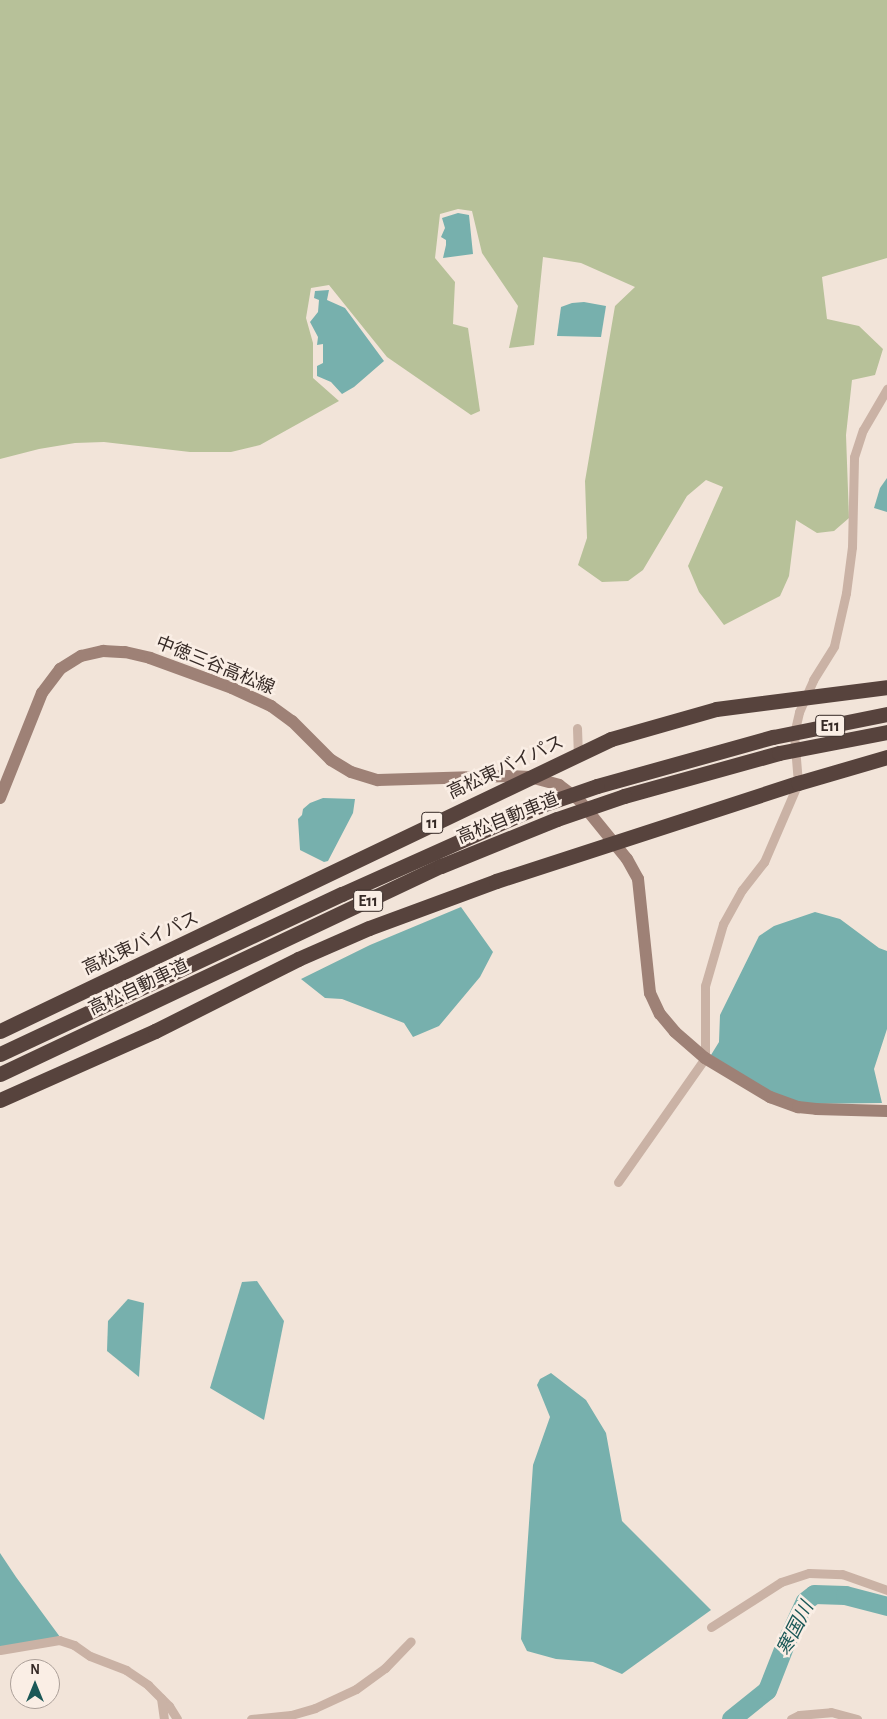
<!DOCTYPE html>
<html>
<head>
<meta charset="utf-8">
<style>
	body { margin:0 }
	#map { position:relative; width:887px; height:1719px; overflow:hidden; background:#f2e4d9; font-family:"Alegreya Sans","Noto Sans JP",sans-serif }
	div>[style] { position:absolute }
	.green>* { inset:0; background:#b7c199 }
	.water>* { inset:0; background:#77b0ad }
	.river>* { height:19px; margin:-9.5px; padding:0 9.5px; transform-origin:9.5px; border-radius:9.5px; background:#77b0ad }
	.street>* { height:9px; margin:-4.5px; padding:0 4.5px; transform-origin:4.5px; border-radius:4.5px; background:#cab2a5 }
	.secondary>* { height:12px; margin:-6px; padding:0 6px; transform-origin:6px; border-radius:6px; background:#9e8176 }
	.highway>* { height:15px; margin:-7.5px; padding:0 7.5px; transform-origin:7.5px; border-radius:7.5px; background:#57433d }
	.highway-bridge>* { height:15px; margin:-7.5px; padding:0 7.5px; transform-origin:7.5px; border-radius:7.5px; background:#57433d }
	span { translate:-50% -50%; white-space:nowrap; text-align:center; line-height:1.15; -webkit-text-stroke:5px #faeee5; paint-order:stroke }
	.shield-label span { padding:1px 4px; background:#faeee5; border:1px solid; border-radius:4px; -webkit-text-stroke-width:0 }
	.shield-label { font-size:16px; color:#362a26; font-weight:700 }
	.street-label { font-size:18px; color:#362a26 }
	.water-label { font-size:19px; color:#1b5857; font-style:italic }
	.north { position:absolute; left:10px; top:1659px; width:50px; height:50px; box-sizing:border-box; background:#faeee5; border:1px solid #aca099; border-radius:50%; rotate:0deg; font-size:14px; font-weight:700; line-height:20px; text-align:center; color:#362a26 }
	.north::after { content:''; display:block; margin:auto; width:18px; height:22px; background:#1b5857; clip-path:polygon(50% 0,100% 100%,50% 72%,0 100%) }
</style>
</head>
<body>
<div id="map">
	<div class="green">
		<div style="clip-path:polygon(0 0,887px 0,887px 258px,822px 277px,827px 319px,859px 326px,883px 349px,875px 375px,852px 380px,846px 435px,849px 518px,834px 531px,817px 533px,796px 520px,789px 576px,780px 596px,724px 625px,699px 592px,688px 566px,723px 487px,706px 480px,687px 496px,643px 570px,628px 581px,602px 582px,578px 565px,587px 538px,585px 481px,615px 306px,635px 287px,581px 263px,543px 257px,534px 345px,509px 348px,518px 306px,482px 253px,472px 211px,458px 209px,440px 214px,435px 258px,455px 282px,453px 324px,468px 328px,480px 411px,471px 415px,387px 357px,329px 285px,311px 288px,306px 318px,313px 343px,313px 378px,339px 401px,260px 445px,231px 452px,190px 452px,104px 442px,75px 443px,39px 449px,0 459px)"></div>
	</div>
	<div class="water">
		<div style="clip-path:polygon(458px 213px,469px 215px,473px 254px,443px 258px,446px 245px,446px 240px,441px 237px,445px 228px,442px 218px)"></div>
		<div style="clip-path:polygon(329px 290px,327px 300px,345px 308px,384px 361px,354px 387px,342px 394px,331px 382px,317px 376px,317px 366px,323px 363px,323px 344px,317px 345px,318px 337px,310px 322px,318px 312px,319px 300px,314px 298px,315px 291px)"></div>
		<div style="clip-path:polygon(584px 302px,606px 306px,601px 337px,557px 336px,561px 307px,572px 303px)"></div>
		<div style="clip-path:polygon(887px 478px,887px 512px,874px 508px,880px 488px)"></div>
		<div style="clip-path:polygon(323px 798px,355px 799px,353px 813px,328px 861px,324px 862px,300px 850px,298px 819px,302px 815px,303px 809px,310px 803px)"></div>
		<div style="clip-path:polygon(461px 907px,493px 952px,480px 977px,439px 1026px,413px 1037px,404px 1023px,342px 999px,325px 998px,301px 979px,370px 945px)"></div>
		<div style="clip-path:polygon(815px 912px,840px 919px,879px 948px,887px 951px,887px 1029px,874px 1069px,882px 1103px,802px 1104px,771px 1095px,711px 1055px,719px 1042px,720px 1015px,759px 936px,774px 926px)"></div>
		<div style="clip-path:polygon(257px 1281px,284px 1321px,264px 1420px,210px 1388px,242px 1282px)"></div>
		<div style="clip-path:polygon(128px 1299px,144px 1303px,139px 1377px,107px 1351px,108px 1321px)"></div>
		<div style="clip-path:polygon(551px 1373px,586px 1400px,606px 1433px,622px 1521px,711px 1610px,622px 1674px,593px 1662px,556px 1659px,527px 1651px,521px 1639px,533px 1465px,550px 1417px,537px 1385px,540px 1379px)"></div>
		<div style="clip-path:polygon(0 1553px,16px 1577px,60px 1637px,0 1647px)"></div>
	</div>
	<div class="river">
		<div style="left:731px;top:1719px;width:46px;rotate:-38.9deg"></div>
		<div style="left:767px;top:1690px;width:49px;rotate:-68.6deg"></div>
		<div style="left:785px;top:1644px;width:47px;rotate:-65.1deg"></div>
		<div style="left:805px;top:1601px;width:11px;rotate:-38deg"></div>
		<div style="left:814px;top:1594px;width:31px;rotate:2deg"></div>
		<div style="left:845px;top:1595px;width:43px;rotate:14.7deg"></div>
	</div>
	<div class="street">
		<div style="left:577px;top:728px;width:26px;rotate:88deg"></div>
		<div style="left:618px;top:1182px;width:151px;rotate:-54.9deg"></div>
		<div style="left:705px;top:1058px;width:72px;rotate:-90deg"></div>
		<div style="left:705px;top:986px;width:65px;rotate:-73.8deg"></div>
		<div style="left:723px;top:924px;width:39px;rotate:-61deg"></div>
		<div style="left:742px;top:890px;width:36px;rotate:-52deg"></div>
		<div style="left:764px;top:862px;width:86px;rotate:-66.7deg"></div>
		<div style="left:798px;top:783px;width:49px;rotate:-94.7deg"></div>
		<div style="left:794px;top:734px;width:23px;rotate:-77deg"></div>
		<div style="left:799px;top:712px;width:35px;rotate:-66deg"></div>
		<div style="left:813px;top:680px;width:40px;rotate:-58deg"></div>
		<div style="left:834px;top:646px;width:54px;rotate:-77.2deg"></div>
		<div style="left:846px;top:593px;width:46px;rotate:-82.6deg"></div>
		<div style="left:852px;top:547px;width:90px;rotate:-88.7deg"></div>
		<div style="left:854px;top:457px;width:28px;rotate:-72deg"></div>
		<div style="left:863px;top:430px;width:48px;rotate:-59.7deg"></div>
		<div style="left:711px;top:1627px;width:83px;rotate:-32.7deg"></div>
		<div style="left:781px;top:1582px;width:29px;rotate:-18deg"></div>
		<div style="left:809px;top:1573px;width:33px;rotate:2deg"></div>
		<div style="left:842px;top:1574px;width:48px;rotate:19.6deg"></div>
		<div style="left:0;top:1650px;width:60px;rotate:-9.6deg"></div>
		<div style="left:59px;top:1640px;width:16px;rotate:18deg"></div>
		<div style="left:74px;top:1645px;width:19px;rotate:35deg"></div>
		<div style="left:90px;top:1656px;width:39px;rotate:21deg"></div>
		<div style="left:126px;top:1670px;width:27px;rotate:34deg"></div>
		<div style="left:148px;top:1685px;width:30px;rotate:45deg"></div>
		<div style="left:169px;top:1706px;width:15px;rotate:58deg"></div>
		<div style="left:161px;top:1698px;width:21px;rotate:82deg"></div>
		<div style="left:251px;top:1719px;width:40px;rotate:-5.7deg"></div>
		<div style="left:291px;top:1715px;width:25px;rotate:-16deg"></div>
		<div style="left:315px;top:1708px;width:45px;rotate:-24.9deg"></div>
		<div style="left:356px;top:1689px;width:36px;rotate:-36deg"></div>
		<div style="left:385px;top:1668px;width:37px;rotate:-46deg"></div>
		<div style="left:791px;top:1719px;width:9px;rotate:-27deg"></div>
		<div style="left:799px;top:1715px;width:32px;rotate:-5deg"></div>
		<div style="left:831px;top:1712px;width:27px;rotate:15deg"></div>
	</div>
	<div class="secondary">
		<div style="left:0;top:798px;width:113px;rotate:-68.2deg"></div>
		<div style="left:42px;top:693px;width:30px;rotate:-53deg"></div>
		<div style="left:60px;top:669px;width:25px;rotate:-32deg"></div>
		<div style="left:81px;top:656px;width:23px;rotate:-13deg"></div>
		<div style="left:103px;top:651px;width:22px;rotate:3deg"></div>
		<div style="left:125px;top:652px;width:26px;rotate:13deg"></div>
		<div style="left:150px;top:658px;width:87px;rotate:20.1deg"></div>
		<div style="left:232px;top:688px;width:43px;rotate:24.8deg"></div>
		<div style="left:271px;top:706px;width:26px;rotate:36deg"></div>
		<div style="left:292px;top:721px;width:55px;rotate:45deg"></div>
		<div style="left:331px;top:760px;width:23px;rotate:31deg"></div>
		<div style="left:351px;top:772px;width:28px;rotate:17deg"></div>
		<div style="left:378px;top:780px;width:131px;rotate:-1.7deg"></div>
		<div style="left:509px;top:776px;width:21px;rotate:3deg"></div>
		<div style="left:530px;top:777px;width:30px;rotate:15deg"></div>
		<div style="left:559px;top:785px;width:25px;rotate:37deg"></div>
		<div style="left:579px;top:800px;width:76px;rotate:50.9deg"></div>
		<div style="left:627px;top:859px;width:23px;rotate:61deg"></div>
		<div style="left:638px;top:879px;width:115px;rotate:84deg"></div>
		<div style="left:650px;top:993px;width:23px;rotate:65deg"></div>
		<div style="left:660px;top:1014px;width:23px;rotate:50deg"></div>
		<div style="left:675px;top:1032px;width:40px;rotate:41deg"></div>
		<div style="left:705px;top:1058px;width:76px;rotate:31deg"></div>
		<div style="left:770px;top:1097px;width:30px;rotate:20deg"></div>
		<div style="left:798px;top:1107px;width:18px;rotate:6deg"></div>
		<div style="left:816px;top:1109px;width:71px;rotate:1.6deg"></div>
	</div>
	<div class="highway">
		<div style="left:597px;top:786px;width:183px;rotate:-15.6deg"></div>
		<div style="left:624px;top:796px;width:161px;rotate:-15.5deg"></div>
		<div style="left:0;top:1031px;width:677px;rotate:-25.54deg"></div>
		<div style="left:611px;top:739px;width:109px;rotate:-15.9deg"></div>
		<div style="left:716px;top:709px;width:172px;rotate:-7.3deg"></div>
		<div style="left:0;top:1054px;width:378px;rotate:-25.1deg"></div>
		<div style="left:342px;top:894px;width:216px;rotate:-24.1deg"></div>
		<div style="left:0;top:1074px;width:488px;rotate:-25.3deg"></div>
		<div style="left:441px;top:866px;width:125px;rotate:-22.1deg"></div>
		<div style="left:0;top:1100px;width:170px;rotate:-24deg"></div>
		<div style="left:155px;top:1031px;width:160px;rotate:-26.7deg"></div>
		<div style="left:298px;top:959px;width:77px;rotate:-23.6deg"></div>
		<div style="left:369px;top:928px;width:135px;rotate:-20.3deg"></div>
		<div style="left:496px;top:881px;width:318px;rotate:-18deg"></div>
		<div style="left:798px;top:783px;width:93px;rotate:-16.3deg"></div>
	</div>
	<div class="highway-bridge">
		<div style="left:773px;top:737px;width:116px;rotate:-11.4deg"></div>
		<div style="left:779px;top:753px;width:110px;rotate:-11deg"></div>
		<div style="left:539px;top:806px;width:61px;rotate:-19deg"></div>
		<div style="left:557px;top:819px;width:71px;rotate:-18.9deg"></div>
	</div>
	<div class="shield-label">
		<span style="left:830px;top:726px">E11</span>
		<span style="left:432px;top:823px">11</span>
		<span style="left:368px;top:901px">E11</span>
	</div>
	<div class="street-label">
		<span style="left:215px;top:666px;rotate:22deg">中徳三谷高松線</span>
		<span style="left:506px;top:768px;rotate:-25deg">高松東バイパス</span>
		<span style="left:508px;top:819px;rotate:-22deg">高松自動車道</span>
		<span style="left:141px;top:944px;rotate:-25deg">高松東バイパス</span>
		<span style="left:139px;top:988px;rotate:-25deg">高松自動車道</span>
	</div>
	<div class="water-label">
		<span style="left:796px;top:1629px;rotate:-63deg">寒国川</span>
	</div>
	<div class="north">N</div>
</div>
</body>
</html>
